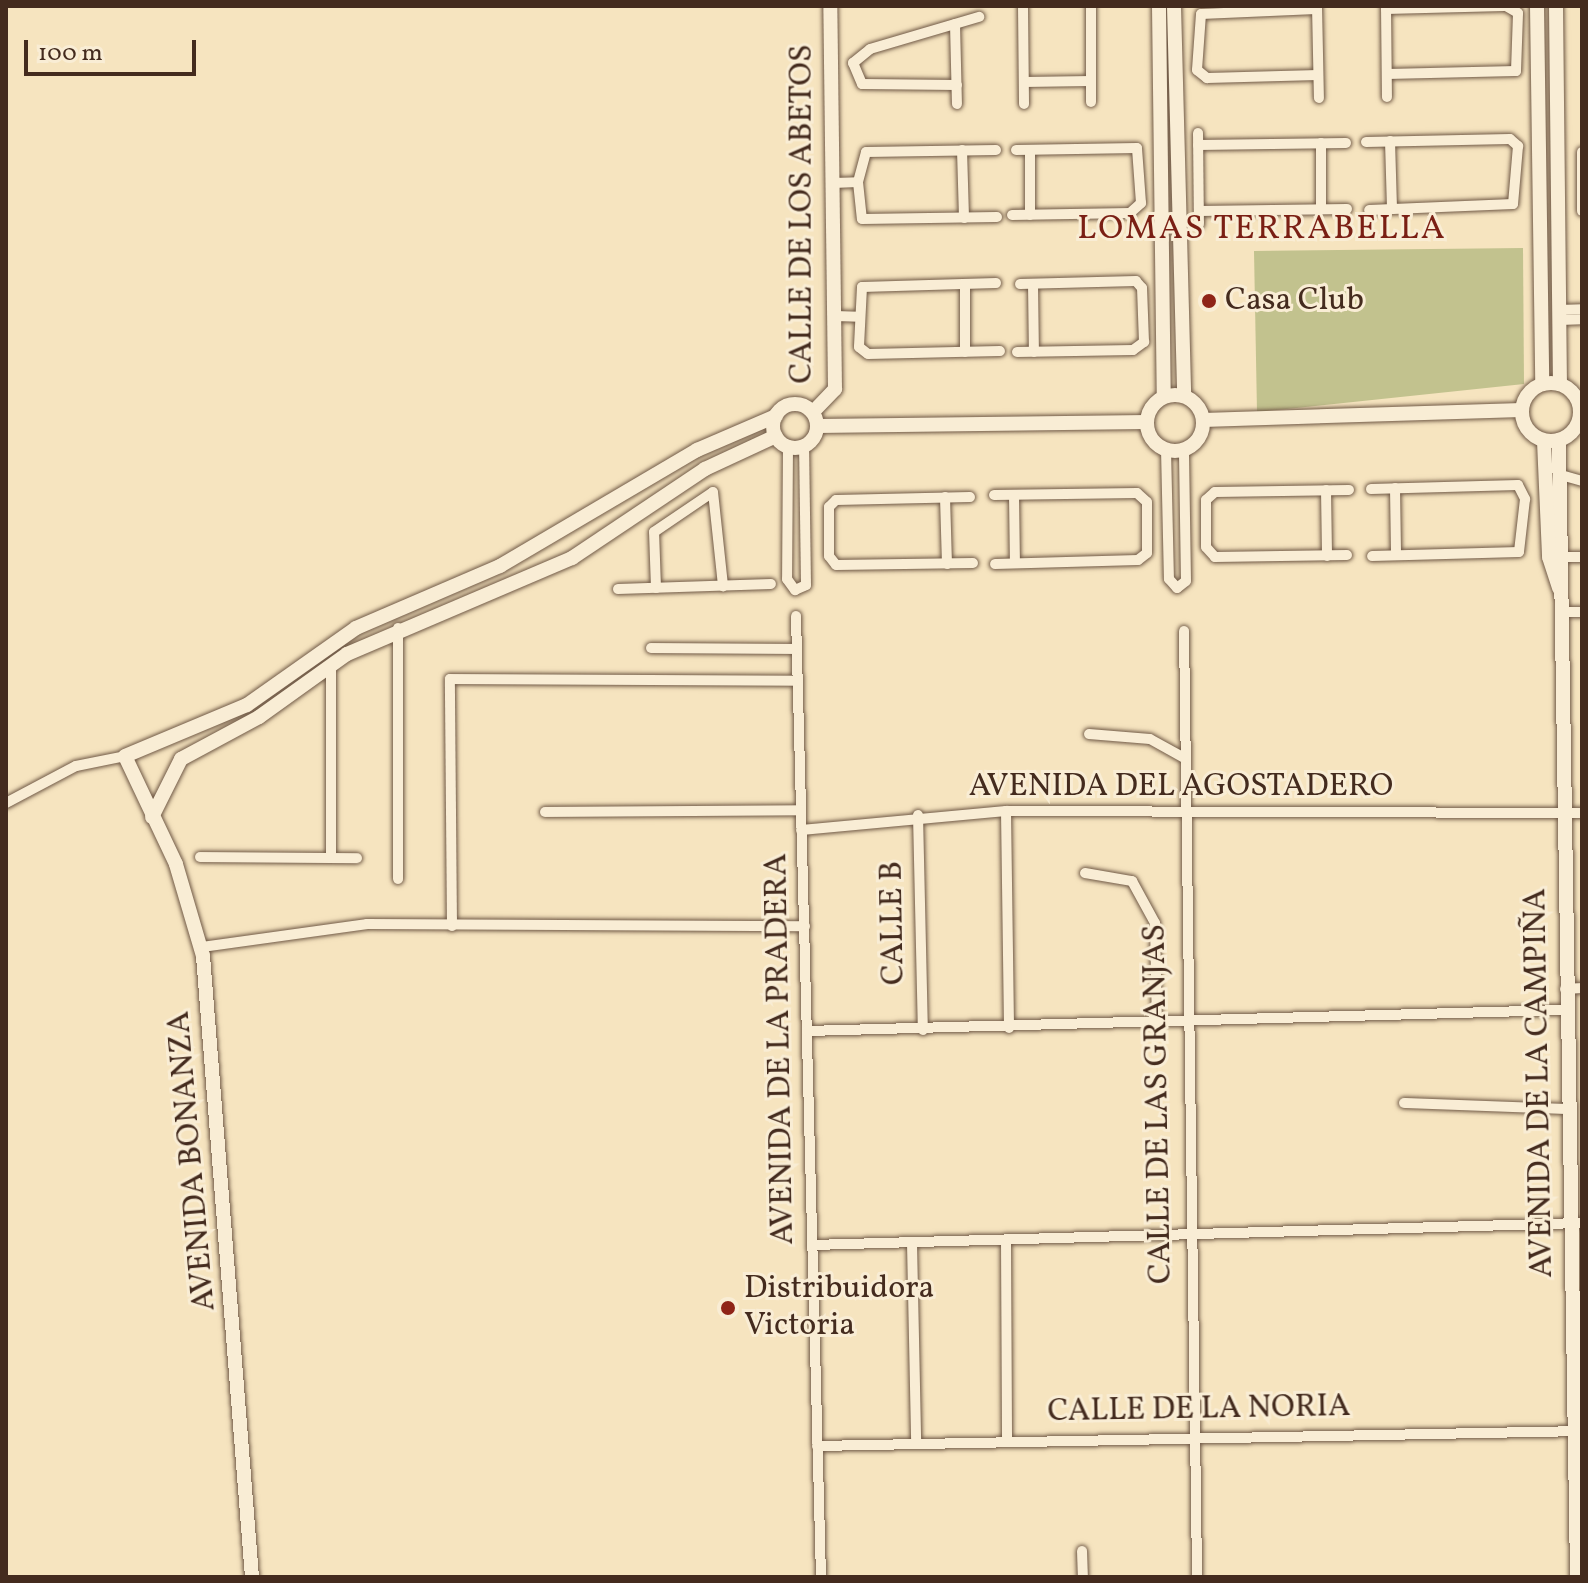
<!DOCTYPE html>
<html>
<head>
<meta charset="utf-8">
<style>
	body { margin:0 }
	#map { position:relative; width:1588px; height:1583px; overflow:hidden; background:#f6e4bf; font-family:Vollkorn,serif }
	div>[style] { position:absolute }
	.green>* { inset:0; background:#c2c28e }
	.roads { filter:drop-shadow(0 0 2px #705946) drop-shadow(0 0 2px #705946) }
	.street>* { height:10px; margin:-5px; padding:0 5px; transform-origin:5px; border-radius:5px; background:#f9edd5 }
	.secondary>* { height:14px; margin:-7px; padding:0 7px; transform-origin:7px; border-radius:7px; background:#f9edd5 }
	.secondary>.ring { margin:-7px; padding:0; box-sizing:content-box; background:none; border:14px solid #f9edd5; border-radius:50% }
	.dots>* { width:22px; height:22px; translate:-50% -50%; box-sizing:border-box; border:4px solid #f9edd5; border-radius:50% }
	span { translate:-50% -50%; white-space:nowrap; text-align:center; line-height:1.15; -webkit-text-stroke:6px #f9edd5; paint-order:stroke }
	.street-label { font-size:32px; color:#442b1e }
	.poi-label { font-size:32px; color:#442b1e }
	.left { translate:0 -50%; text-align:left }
	.neighbourhood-label { font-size:34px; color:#7a1f14; letter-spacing:2px }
	.frame { position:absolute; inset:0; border:8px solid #442b1e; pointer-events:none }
	.scale { position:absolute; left:24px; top:40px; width:172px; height:36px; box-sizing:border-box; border:4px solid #442b1e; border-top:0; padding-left:10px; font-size:24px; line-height:28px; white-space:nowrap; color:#442b1e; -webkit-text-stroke:6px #f9edd5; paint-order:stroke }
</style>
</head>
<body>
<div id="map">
	<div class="green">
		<div style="clip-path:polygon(1523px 248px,1524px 384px,1257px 412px,1254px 251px)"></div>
	</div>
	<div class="roads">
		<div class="street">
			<div style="left:1023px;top:6px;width:98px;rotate:89.4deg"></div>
			<div style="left:1317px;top:6px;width:92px;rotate:88.8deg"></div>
			<div style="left:1386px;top:6px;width:91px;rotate:89.4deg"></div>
			<div style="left:1316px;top:9px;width:115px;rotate:177.5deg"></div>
			<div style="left:1201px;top:14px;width:56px;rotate:94.1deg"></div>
			<div style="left:1197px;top:70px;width:13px;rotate:39deg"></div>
			<div style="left:1207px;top:78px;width:111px;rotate:-1.5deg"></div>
			<div style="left:1386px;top:9px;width:118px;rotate:-1.5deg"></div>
			<div style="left:955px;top:24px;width:80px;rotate:88.6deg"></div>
			<div style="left:1387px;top:74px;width:129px;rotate:-1.3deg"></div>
			<div style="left:1516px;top:71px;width:58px;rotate:-88deg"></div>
			<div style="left:1518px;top:13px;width:14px;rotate:-150deg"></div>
			<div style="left:1024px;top:82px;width:67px;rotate:-0.9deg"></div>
			<div style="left:957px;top:85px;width:95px;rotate:-179.4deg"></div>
			<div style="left:862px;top:84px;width:23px;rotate:-113deg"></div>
			<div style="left:853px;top:63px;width:22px;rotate:-39deg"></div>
			<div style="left:870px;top:49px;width:114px;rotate:-16.4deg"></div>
			<div style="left:1091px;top:102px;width:96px;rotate:-90deg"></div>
			<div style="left:1198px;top:133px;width:91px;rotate:89.4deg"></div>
			<div style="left:1390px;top:141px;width:68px;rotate:88.3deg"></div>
			<div style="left:1366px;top:142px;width:144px;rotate:-1.2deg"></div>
			<div style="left:1510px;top:139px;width:11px;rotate:41deg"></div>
			<div style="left:1518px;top:146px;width:58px;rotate:94.9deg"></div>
			<div style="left:1513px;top:204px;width:144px;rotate:177.6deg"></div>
			<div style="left:1321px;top:143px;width:66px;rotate:90deg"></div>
			<div style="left:1198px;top:145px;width:148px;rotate:-0.8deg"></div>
			<div style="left:962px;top:150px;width:68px;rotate:88.3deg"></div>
			<div style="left:996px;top:150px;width:130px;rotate:179.1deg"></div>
			<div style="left:866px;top:152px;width:31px;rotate:105deg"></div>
			<div style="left:858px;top:182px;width:37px;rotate:84deg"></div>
			<div style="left:862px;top:219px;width:135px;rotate:-0.8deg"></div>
			<div style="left:1582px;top:152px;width:59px;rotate:90deg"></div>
			<div style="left:833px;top:183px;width:25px;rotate:-2deg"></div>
			<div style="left:1199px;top:211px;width:148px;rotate:-0.8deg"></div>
			<div style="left:1012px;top:215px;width:118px;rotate:-1deg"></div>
			<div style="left:1130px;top:213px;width:15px;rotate:-42deg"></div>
			<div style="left:1141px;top:203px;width:55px;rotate:-94.2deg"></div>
			<div style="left:1137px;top:148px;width:121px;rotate:179.1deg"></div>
			<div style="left:1030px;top:215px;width:65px;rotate:-90deg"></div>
			<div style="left:996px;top:283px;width:134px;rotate:178.3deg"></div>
			<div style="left:862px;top:287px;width:60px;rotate:92.9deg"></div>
			<div style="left:859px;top:347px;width:11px;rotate:38deg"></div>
			<div style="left:868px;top:354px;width:132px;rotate:-1.3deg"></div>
			<div style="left:1033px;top:284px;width:68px;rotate:89.2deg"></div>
			<div style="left:1559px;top:310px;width:23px;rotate:-2deg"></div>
			<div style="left:835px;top:316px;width:24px;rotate:2deg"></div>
			<div style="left:1559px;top:320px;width:23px;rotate:-2deg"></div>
			<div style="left:965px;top:352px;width:67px;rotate:-90deg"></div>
			<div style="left:1017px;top:352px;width:116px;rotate:-1deg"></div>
			<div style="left:1133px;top:350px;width:14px;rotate:-36deg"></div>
			<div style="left:1144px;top:342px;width:54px;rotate:-92.1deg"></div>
			<div style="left:1142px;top:288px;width:9px;rotate:-131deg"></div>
			<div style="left:1136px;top:281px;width:116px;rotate:178.5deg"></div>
			<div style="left:788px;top:446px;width:133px;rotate:90.4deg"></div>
			<div style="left:787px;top:579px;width:14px;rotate:54deg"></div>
			<div style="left:795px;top:590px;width:12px;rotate:-24deg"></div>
			<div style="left:806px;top:585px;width:139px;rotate:-90.8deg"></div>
			<div style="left:1166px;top:449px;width:130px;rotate:88.7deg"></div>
			<div style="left:1169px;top:579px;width:12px;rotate:48deg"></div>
			<div style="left:1177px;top:588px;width:11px;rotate:-38deg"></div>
			<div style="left:1186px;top:581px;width:132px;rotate:-90.9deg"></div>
			<div style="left:1561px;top:475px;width:22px;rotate:16deg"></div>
			<div style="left:1395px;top:488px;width:67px;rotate:89.1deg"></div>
			<div style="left:1371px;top:489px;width:147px;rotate:-1.6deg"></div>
			<div style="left:1518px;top:485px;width:16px;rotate:63deg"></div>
			<div style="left:1525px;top:499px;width:53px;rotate:96.5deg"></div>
			<div style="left:1519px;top:552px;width:147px;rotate:178.4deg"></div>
			<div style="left:1326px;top:490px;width:66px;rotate:89.1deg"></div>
			<div style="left:994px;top:495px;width:143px;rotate:-0.8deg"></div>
			<div style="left:1137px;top:493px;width:13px;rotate:42deg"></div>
			<div style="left:1147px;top:502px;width:51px;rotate:90deg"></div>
			<div style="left:1147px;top:553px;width:11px;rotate:142deg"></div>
			<div style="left:1138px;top:560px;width:143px;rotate:178.4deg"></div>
			<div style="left:1014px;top:495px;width:68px;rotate:89.2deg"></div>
			<div style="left:945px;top:497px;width:67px;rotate:88.3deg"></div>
			<div style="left:970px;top:497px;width:134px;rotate:178.7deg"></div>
			<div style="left:836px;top:500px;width:10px;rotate:135deg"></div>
			<div style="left:829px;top:507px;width:49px;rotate:90deg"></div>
			<div style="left:829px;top:556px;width:11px;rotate:52deg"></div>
			<div style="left:836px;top:565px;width:137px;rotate:-0.8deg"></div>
			<div style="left:1347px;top:555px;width:132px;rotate:179.1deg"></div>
			<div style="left:1215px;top:557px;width:13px;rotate:-132deg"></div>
			<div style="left:1206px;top:547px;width:47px;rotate:-90deg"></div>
			<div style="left:1206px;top:500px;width:12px;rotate:-42deg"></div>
			<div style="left:1215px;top:492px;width:134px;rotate:-0.9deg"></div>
			<div style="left:1564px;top:557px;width:18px"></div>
			<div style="left:656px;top:588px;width:56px;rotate:-92deg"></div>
			<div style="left:654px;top:532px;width:71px;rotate:-34.1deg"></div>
			<div style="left:713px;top:492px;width:95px;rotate:83.9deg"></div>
			<div style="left:618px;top:589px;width:153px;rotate:-1.9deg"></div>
			<div style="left:1560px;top:612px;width:22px"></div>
			<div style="left:796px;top:616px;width:961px;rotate:88.51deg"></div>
			<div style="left:398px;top:628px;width:251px;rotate:90deg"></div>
			<div style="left:1184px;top:631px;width:946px;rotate:89.21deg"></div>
			<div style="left:651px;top:648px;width:145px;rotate:0.4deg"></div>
			<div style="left:331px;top:665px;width:193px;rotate:90deg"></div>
			<div style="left:1089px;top:734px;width:61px;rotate:4.7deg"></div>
			<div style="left:1150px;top:739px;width:39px;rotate:29deg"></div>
			<div style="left:6px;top:803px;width:79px;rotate:-27.9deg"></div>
			<div style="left:76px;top:766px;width:50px;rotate:-11.5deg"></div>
			<div style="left:1006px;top:811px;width:217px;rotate:89.2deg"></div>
			<div style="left:545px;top:812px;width:256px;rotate:-0.4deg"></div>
			<div style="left:918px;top:815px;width:215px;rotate:88.7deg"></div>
			<div style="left:801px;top:830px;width:206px;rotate:-5.3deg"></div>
			<div style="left:1006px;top:811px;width:576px;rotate:0.2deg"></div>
			<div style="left:200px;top:857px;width:157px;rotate:0.4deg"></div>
			<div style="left:1085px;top:873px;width:48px;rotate:9.7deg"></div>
			<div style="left:1132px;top:881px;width:48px;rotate:61.3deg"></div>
			<div style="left:1155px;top:923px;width:102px;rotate:88.9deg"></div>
			<div style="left:452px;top:926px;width:247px;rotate:-90.5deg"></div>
			<div style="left:450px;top:679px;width:347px;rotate:0.3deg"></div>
			<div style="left:202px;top:947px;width:167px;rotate:-7.9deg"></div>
			<div style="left:367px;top:924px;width:438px;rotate:0.3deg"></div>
			<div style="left:1565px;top:989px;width:17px;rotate:-3deg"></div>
			<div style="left:807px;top:1031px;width:758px;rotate:-1.59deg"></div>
			<div style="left:1404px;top:1103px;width:164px;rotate:2.1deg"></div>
			<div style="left:1006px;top:1241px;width:198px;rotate:89.7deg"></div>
			<div style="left:912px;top:1243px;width:198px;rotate:88.8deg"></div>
			<div style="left:812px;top:1245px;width:770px;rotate:-1.64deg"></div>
			<div style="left:817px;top:1446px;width:765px;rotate:-1.12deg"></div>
			<div style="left:1082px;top:1551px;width:26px;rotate:88deg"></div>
		</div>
		<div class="secondary">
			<div style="left:1159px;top:6px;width:391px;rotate:89.3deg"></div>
			<div style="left:1174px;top:6px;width:390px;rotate:88.5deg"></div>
			<div style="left:1537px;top:6px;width:378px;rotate:89.2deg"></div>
			<div style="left:1556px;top:6px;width:378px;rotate:89.4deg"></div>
			<div class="ring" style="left:1522px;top:383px;width:44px;height:44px"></div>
			<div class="ring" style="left:1147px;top:395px;width:42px;height:42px"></div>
			<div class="ring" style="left:773px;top:404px;width:30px;height:30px"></div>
			<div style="left:813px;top:412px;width:32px;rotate:-46deg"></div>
			<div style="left:835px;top:389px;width:383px;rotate:-90.7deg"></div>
			<div style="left:1203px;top:420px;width:319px;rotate:-1.8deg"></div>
			<div style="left:817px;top:426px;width:330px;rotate:-0.7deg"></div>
			<div style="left:1559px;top:440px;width:1137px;rotate:89.09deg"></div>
			<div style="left:1544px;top:441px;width:116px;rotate:87.5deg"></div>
			<div style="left:1549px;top:557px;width:33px;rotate:72deg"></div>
			<div style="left:152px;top:817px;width:65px;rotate:-63.4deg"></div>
			<div style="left:181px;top:759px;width:89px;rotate:-28.3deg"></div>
			<div style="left:259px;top:717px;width:108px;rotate:-35.6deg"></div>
			<div style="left:347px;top:654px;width:245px;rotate:-23.1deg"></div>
			<div style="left:572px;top:558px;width:160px;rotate:-33.8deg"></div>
			<div style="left:705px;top:469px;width:78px;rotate:-24.9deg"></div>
			<div style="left:252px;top:1577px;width:623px;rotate:-94.51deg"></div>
			<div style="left:203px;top:956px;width:96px;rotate:-106.4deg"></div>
			<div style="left:176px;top:864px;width:119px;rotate:-115.3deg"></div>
			<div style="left:125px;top:756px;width:132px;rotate:-22.7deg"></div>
			<div style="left:247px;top:705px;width:133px;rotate:-35.2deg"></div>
			<div style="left:356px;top:628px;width:157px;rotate:-23.3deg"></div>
			<div style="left:500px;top:566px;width:229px;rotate:-30.5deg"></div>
			<div style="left:697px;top:450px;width:86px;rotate:-23.3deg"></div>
		</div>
	</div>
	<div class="dots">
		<div style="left:1209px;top:301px;background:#8f2418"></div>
		<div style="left:728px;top:1308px;background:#8f2418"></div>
	</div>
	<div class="street-label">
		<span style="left:803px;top:214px;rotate:-90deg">CALLE DE LOS ABETOS</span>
		<span style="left:1181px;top:787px">AVENIDA DEL AGOSTADERO</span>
		<span style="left:894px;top:923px;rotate:-91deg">CALLE B</span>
		<span style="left:781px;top:1049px;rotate:-91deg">AVENIDA DE LA PRADERA</span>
		<span style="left:1540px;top:1083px;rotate:-91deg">AVENIDA DE LA CAMPIÑA</span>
		<span style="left:1159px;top:1104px;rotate:-91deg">CALLE DE LAS GRANJAS</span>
		<span style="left:193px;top:1161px;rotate:-95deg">AVENIDA BONANZA</span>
		<span style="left:1199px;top:1410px;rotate:-1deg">CALLE DE LA NORIA</span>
	</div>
	<div class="poi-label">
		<span class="left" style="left:1225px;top:301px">Casa Club</span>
		<span class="left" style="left:744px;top:1308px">Distribuidora<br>Victoria</span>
	</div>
	<div class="neighbourhood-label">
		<span style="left:1262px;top:230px">LOMAS TERRABELLA</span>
	</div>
	<div class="frame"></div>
	<div class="scale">100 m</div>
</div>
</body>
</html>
